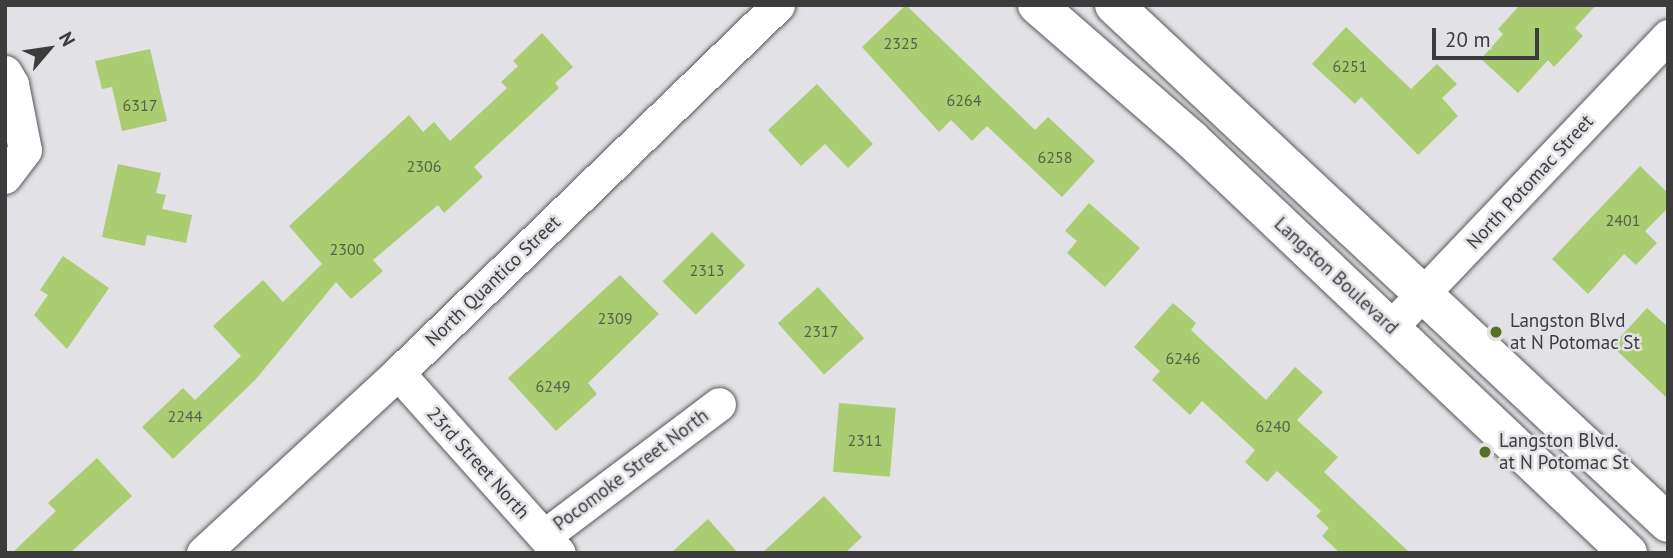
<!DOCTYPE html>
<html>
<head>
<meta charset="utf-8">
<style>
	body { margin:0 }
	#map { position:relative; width:1673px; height:558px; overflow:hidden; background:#e2e1e5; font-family:"PT Sans",sans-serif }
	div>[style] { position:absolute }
	.building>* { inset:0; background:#a9cd70; transform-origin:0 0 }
	.roads { filter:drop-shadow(0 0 2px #59585b) drop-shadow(0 0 2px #59585b) }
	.minor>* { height:33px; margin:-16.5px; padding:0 16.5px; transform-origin:16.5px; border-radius:16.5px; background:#fff }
	.primary>* { height:38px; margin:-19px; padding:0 19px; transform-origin:19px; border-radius:19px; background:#fff }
	.dots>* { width:19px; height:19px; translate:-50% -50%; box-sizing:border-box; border:4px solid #e2e1e5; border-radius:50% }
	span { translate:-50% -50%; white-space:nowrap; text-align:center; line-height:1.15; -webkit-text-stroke:5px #e2e1e5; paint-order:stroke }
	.number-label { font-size:16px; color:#58604a }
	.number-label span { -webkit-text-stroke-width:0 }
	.street-label { font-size:19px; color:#3d3c3d }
	.poi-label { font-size:19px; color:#3d3c3d }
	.left { translate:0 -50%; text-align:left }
	.frame { position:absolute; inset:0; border:7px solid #3d3c3d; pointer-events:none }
	.north { position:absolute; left:14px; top:14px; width:70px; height:70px; -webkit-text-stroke:5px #e2e1e5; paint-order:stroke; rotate:61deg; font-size:19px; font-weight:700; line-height:28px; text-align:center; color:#3d3c3d }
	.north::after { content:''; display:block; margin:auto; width:24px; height:32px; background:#3d3c3d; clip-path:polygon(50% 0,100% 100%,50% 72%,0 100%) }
	.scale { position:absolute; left:1432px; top:28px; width:107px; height:32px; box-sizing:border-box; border:4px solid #3d3c3d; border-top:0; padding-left:9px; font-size:21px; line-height:24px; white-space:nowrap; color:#3d3c3d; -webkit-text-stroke:5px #e2e1e5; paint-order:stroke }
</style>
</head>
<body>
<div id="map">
	<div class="building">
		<div style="clip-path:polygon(906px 5px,1035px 130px,1048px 117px,1095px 161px,1062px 197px,987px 126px,972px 141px,951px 120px,939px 132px,862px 47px)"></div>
		<div style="clip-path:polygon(1520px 5px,1596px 5px,1575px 28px,1583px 36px,1554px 67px,1548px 60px,1518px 93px,1481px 59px,1503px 34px,1498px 29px)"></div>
		<div style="clip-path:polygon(1346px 27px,1411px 89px,1437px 64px,1457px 84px,1442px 98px,1458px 116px,1418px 155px,1361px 97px,1355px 104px,1312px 64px)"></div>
		<div style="clip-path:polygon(542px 33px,573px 67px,555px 83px,559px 88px,474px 167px,483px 177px,444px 213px,438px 205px,373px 260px,383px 271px,351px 299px,336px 282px,256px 379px,173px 459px,142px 427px,183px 388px,195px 400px,241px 356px,213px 326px,263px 280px,283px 302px,322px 264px,289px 226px,409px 115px,423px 132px,434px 122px,450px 141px,507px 88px,501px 82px,518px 66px,513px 61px)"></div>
		<div style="clip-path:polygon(150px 49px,167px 121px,122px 131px,112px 87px,102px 89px,95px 61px)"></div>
		<div style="clip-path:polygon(817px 84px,873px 144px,848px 168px,825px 144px,801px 166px,768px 130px)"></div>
		<div style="clip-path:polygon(118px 164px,161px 173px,156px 193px,166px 195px,162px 209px,192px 215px,186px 243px,147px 235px,145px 246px,102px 237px)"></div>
		<div style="clip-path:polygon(1640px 166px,1668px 193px,1668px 208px,1645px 231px,1657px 243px,1636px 265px,1624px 254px,1588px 294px,1552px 259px)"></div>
		<div style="clip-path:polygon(1089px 203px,1140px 248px,1105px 287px,1067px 253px,1077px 241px,1065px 231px)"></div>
		<div style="left:712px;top:232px;width:47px;height:70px;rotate:45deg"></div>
		<div style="clip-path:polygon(63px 256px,109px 288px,67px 349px,34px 315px,48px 295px,40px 290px)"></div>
		<div style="clip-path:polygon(620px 275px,659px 314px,588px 383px,597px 394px,556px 431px,508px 378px)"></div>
		<div style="left:818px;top:287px;width:69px;height:54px;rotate:48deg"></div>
		<div style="clip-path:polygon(1173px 303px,1196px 323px,1191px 330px,1266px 400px,1295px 367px,1323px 392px,1297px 420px,1338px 457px,1324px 472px,1410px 553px,1340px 553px,1322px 536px,1329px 528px,1316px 516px,1321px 511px,1277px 471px,1267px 482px,1245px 462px,1255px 450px,1202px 401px,1190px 415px,1152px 380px,1160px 371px,1134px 347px)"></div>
		<div style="clip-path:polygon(1647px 308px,1668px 327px,1668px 399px,1612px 346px)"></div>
		<div style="left:839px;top:403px;width:57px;height:69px;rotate:5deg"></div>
		<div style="clip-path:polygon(97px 458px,132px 496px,70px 553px,12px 553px,56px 511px,48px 503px)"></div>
		<div style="clip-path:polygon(824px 496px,862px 537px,845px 553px,762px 553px)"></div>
		<div style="clip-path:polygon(708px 519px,738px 553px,671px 553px)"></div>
	</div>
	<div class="roads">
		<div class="minor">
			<div style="left:5px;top:72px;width:14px;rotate:60deg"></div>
			<div style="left:12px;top:84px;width:67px;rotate:78.9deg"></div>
			<div style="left:25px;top:150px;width:34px;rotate:127deg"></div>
			<div style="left:1391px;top:327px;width:402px;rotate:-46.4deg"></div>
			<div style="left:398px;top:373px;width:241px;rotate:48.2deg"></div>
			<div style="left:544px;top:536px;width:219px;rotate:-37deg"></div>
			<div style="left:203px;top:553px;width:265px;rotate:-42.7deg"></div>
			<div style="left:398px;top:373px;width:529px;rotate:-44.08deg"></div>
		</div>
		<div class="primary">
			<div style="left:1037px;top:5px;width:204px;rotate:41deg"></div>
			<div style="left:1191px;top:139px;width:602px;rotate:43.45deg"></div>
			<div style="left:1114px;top:5px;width:758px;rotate:43.08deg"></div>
		</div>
	</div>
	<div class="dots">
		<div style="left:1496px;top:332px;background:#577225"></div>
		<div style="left:1485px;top:452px;background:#577225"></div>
	</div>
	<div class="number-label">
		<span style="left:901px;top:43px">2325</span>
		<span style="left:1350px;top:66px">6251</span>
		<span style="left:964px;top:100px">6264</span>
		<span style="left:140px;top:105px">6317</span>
		<span style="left:1055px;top:157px">6258</span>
		<span style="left:424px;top:166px">2306</span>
		<span style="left:1623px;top:220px">2401</span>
		<span style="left:347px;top:249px">2300</span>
		<span style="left:707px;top:270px">2313</span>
		<span style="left:615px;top:318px">2309</span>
		<span style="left:821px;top:331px">2317</span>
		<span style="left:1183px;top:358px">6246</span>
		<span style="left:553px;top:386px">6249</span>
		<span style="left:185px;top:416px">2244</span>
		<span style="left:1273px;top:426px">6240</span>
		<span style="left:865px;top:440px">2311</span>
	</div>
	<div class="street-label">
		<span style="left:1530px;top:182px;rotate:-47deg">North Potomac Street</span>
		<span style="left:1336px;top:276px;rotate:43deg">Langston Boulevard</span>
		<span style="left:493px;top:281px;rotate:-44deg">North Quantico Street</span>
		<span style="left:478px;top:463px;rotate:48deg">23rd Street North</span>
		<span style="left:631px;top:470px;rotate:-37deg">Pocomoke Street North</span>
	</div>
	<div class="poi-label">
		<span class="left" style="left:1510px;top:332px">Langston Blvd<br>at N Potomac St</span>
		<span class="left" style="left:1499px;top:452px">Langston Blvd.<br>at N Potomac St</span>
	</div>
	<div class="frame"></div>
	<div class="north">N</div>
	<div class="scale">20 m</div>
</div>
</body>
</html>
